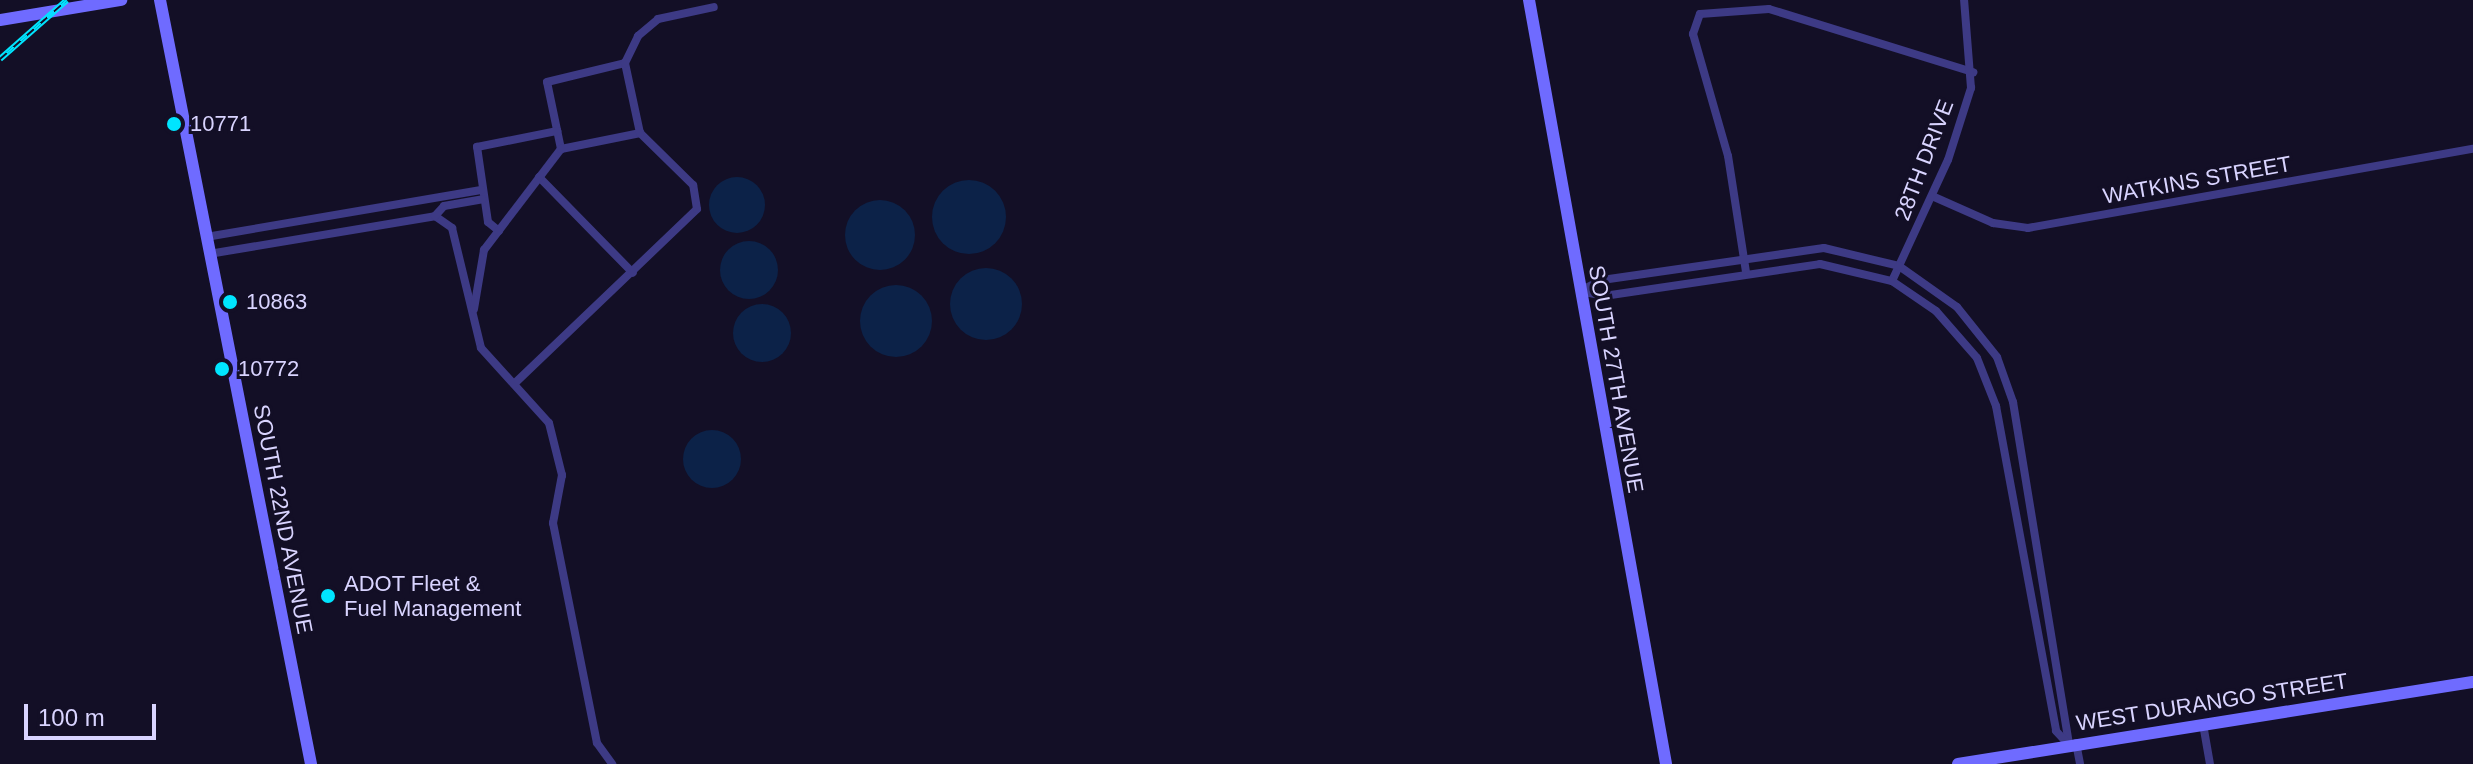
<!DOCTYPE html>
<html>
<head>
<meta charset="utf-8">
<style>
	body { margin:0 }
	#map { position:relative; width:2473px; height:764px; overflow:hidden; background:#130f26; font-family:Arial,sans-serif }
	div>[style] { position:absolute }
	.water>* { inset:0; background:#0c2248 }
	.round { border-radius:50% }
	.street>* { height:8px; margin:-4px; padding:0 4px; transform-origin:4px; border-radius:4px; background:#3d3a85 }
	.secondary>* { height:12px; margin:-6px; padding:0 6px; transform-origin:6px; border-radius:6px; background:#6f6bff }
	.rail>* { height:6px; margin-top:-3px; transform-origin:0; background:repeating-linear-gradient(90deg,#130f26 0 9px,#00e5ff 0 18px); box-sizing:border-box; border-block:2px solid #00e5ff }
	.dots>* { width:22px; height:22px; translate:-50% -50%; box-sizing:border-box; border:4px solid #130f26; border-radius:50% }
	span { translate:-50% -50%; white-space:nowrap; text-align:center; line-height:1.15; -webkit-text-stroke:6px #130f26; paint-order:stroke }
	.poi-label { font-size:22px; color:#d9d4ff }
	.left { translate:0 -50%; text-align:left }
	.street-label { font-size:22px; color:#d9d4ff }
	.scale { position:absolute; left:24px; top:704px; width:132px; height:36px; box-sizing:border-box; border:4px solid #d9d4ff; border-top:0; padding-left:10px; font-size:24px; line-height:28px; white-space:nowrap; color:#d9d4ff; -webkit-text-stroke:6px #130f26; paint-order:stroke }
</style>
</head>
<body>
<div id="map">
	<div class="water">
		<div class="round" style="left:709px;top:177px;width:56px;height:56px"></div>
		<div class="round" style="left:932px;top:180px;width:74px;height:74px"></div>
		<div class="round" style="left:845px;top:200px;width:70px;height:70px"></div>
		<div class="round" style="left:720px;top:241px;width:58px;height:58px"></div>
		<div class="round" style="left:950px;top:268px;width:72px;height:72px"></div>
		<div class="round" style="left:860px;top:285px;width:72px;height:72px"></div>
		<div class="round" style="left:733px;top:304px;width:58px;height:58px"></div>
		<div class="round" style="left:683px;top:430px;width:58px;height:58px"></div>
	</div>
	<div class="street">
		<div style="left:561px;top:149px;width:68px;rotate:-101.8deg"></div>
		<div style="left:547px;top:82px;width:80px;rotate:-13.7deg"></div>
		<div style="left:539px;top:177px;width:134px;rotate:45.6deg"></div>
		<div style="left:1932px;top:196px;width:67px;rotate:23.9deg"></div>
		<div style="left:1993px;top:223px;width:35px;rotate:8deg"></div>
		<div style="left:2028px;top:228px;width:452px;rotate:-10.1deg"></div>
		<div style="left:435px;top:216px;width:21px;rotate:35deg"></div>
		<div style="left:452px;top:228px;width:123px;rotate:76.4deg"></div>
		<div style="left:481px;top:348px;width:101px;rotate:47.8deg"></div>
		<div style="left:549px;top:423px;width:54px;rotate:76deg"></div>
		<div style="left:562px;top:475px;width:49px;rotate:100.6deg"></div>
		<div style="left:553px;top:523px;width:224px;rotate:78.7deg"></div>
		<div style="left:597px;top:743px;width:26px;rotate:54deg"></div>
		<div style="left:499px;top:231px;width:14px;rotate:-141deg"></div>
		<div style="left:488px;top:222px;width:76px;rotate:-98.3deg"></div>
		<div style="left:477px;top:147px;width:82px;rotate:-11.3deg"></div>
		<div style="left:206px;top:237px;width:279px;rotate:-9.7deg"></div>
		<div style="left:209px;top:254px;width:229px;rotate:-9.5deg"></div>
		<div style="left:435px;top:216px;width:13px;rotate:-48deg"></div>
		<div style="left:444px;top:206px;width:39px;rotate:-10deg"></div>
		<div style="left:1746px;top:272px;width:117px;rotate:-98.8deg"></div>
		<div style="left:1728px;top:156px;width:127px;rotate:-106deg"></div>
		<div style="left:1693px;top:34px;width:21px;rotate:-71deg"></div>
		<div style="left:1700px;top:14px;width:69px;rotate:-4.1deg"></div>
		<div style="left:1769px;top:9px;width:214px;rotate:17.2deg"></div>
		<div style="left:1892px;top:281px;width:133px;rotate:-65.2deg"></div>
		<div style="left:1948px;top:160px;width:76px;rotate:-72.3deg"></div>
		<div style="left:1971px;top:88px;width:88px;rotate:-94.5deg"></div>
		<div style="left:1580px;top:291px;width:25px;rotate:-27deg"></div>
		<div style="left:1602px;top:280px;width:224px;rotate:-8.2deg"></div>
		<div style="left:1824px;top:248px;width:77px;rotate:13.5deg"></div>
		<div style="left:1899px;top:266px;width:71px;rotate:35.3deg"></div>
		<div style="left:1957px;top:307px;width:64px;rotate:51.3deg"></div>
		<div style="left:1997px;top:357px;width:48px;rotate:70.4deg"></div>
		<div style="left:2013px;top:402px;width:348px;rotate:80.7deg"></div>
		<div style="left:1580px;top:291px;width:25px;rotate:12deg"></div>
		<div style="left:1604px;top:296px;width:218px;rotate:-8.4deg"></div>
		<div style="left:1820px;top:264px;width:74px;rotate:13.3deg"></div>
		<div style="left:1892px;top:281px;width:53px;rotate:34.3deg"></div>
		<div style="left:1936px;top:311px;width:62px;rotate:48.9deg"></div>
		<div style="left:1977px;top:358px;width:52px;rotate:68.4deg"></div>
		<div style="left:1996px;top:406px;width:330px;rotate:79.5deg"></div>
		<div style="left:2056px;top:731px;width:19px;rotate:47deg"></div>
		<div style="left:474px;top:309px;width:60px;rotate:-80.4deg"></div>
		<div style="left:484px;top:250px;width:127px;rotate:-52.7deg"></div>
		<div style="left:561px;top:149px;width:81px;rotate:-11.4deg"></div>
		<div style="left:514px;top:384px;width:253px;rotate:-43.7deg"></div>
		<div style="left:697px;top:209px;width:24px;rotate:-99deg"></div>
		<div style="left:693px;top:185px;width:74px;rotate:-135.5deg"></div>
		<div style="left:640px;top:133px;width:72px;rotate:-102.1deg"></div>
		<div style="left:625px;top:63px;width:30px;rotate:-64deg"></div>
		<div style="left:638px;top:36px;width:26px;rotate:-40deg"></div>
		<div style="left:658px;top:19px;width:57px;rotate:-12.1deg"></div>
		<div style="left:2203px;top:724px;width:41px;rotate:80.1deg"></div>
		<div style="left:2076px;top:743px;width:21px;rotate:79deg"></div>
	</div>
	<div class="secondary">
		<div style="left:160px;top:0;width:779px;rotate:78.82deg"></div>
		<div style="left:1529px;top:0;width:776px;rotate:79.83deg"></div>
		<div style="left:0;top:20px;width:123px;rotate:-9.4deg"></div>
		<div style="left:1958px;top:764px;width:521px;rotate:-9.05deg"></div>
	</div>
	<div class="rail">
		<div style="left:0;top:59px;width:89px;rotate:-41.4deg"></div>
	</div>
	<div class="dots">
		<div style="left:174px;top:124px;background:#00e5ff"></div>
		<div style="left:230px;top:302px;background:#00e5ff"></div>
		<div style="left:222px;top:369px;background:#00e5ff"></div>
		<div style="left:328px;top:596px;background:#00e5ff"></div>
	</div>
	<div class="poi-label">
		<span class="left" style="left:190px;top:124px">10771</span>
		<span class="left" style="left:246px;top:302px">10863</span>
		<span class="left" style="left:238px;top:369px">10772</span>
		<span class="left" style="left:344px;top:596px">ADOT Fleet &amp;<br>Fuel Management</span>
	</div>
	<div class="street-label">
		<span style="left:1924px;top:160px;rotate:-69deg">28TH DRIVE</span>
		<span style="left:2197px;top:180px;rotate:-10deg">WATKINS STREET</span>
		<span style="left:1616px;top:379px;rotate:80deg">SOUTH 27TH AVENUE</span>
		<span style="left:283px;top:519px;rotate:79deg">SOUTH 22ND AVENUE</span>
		<span style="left:2212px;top:702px;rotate:-9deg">WEST DURANGO STREET</span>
	</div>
	<div class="scale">100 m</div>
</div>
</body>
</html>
